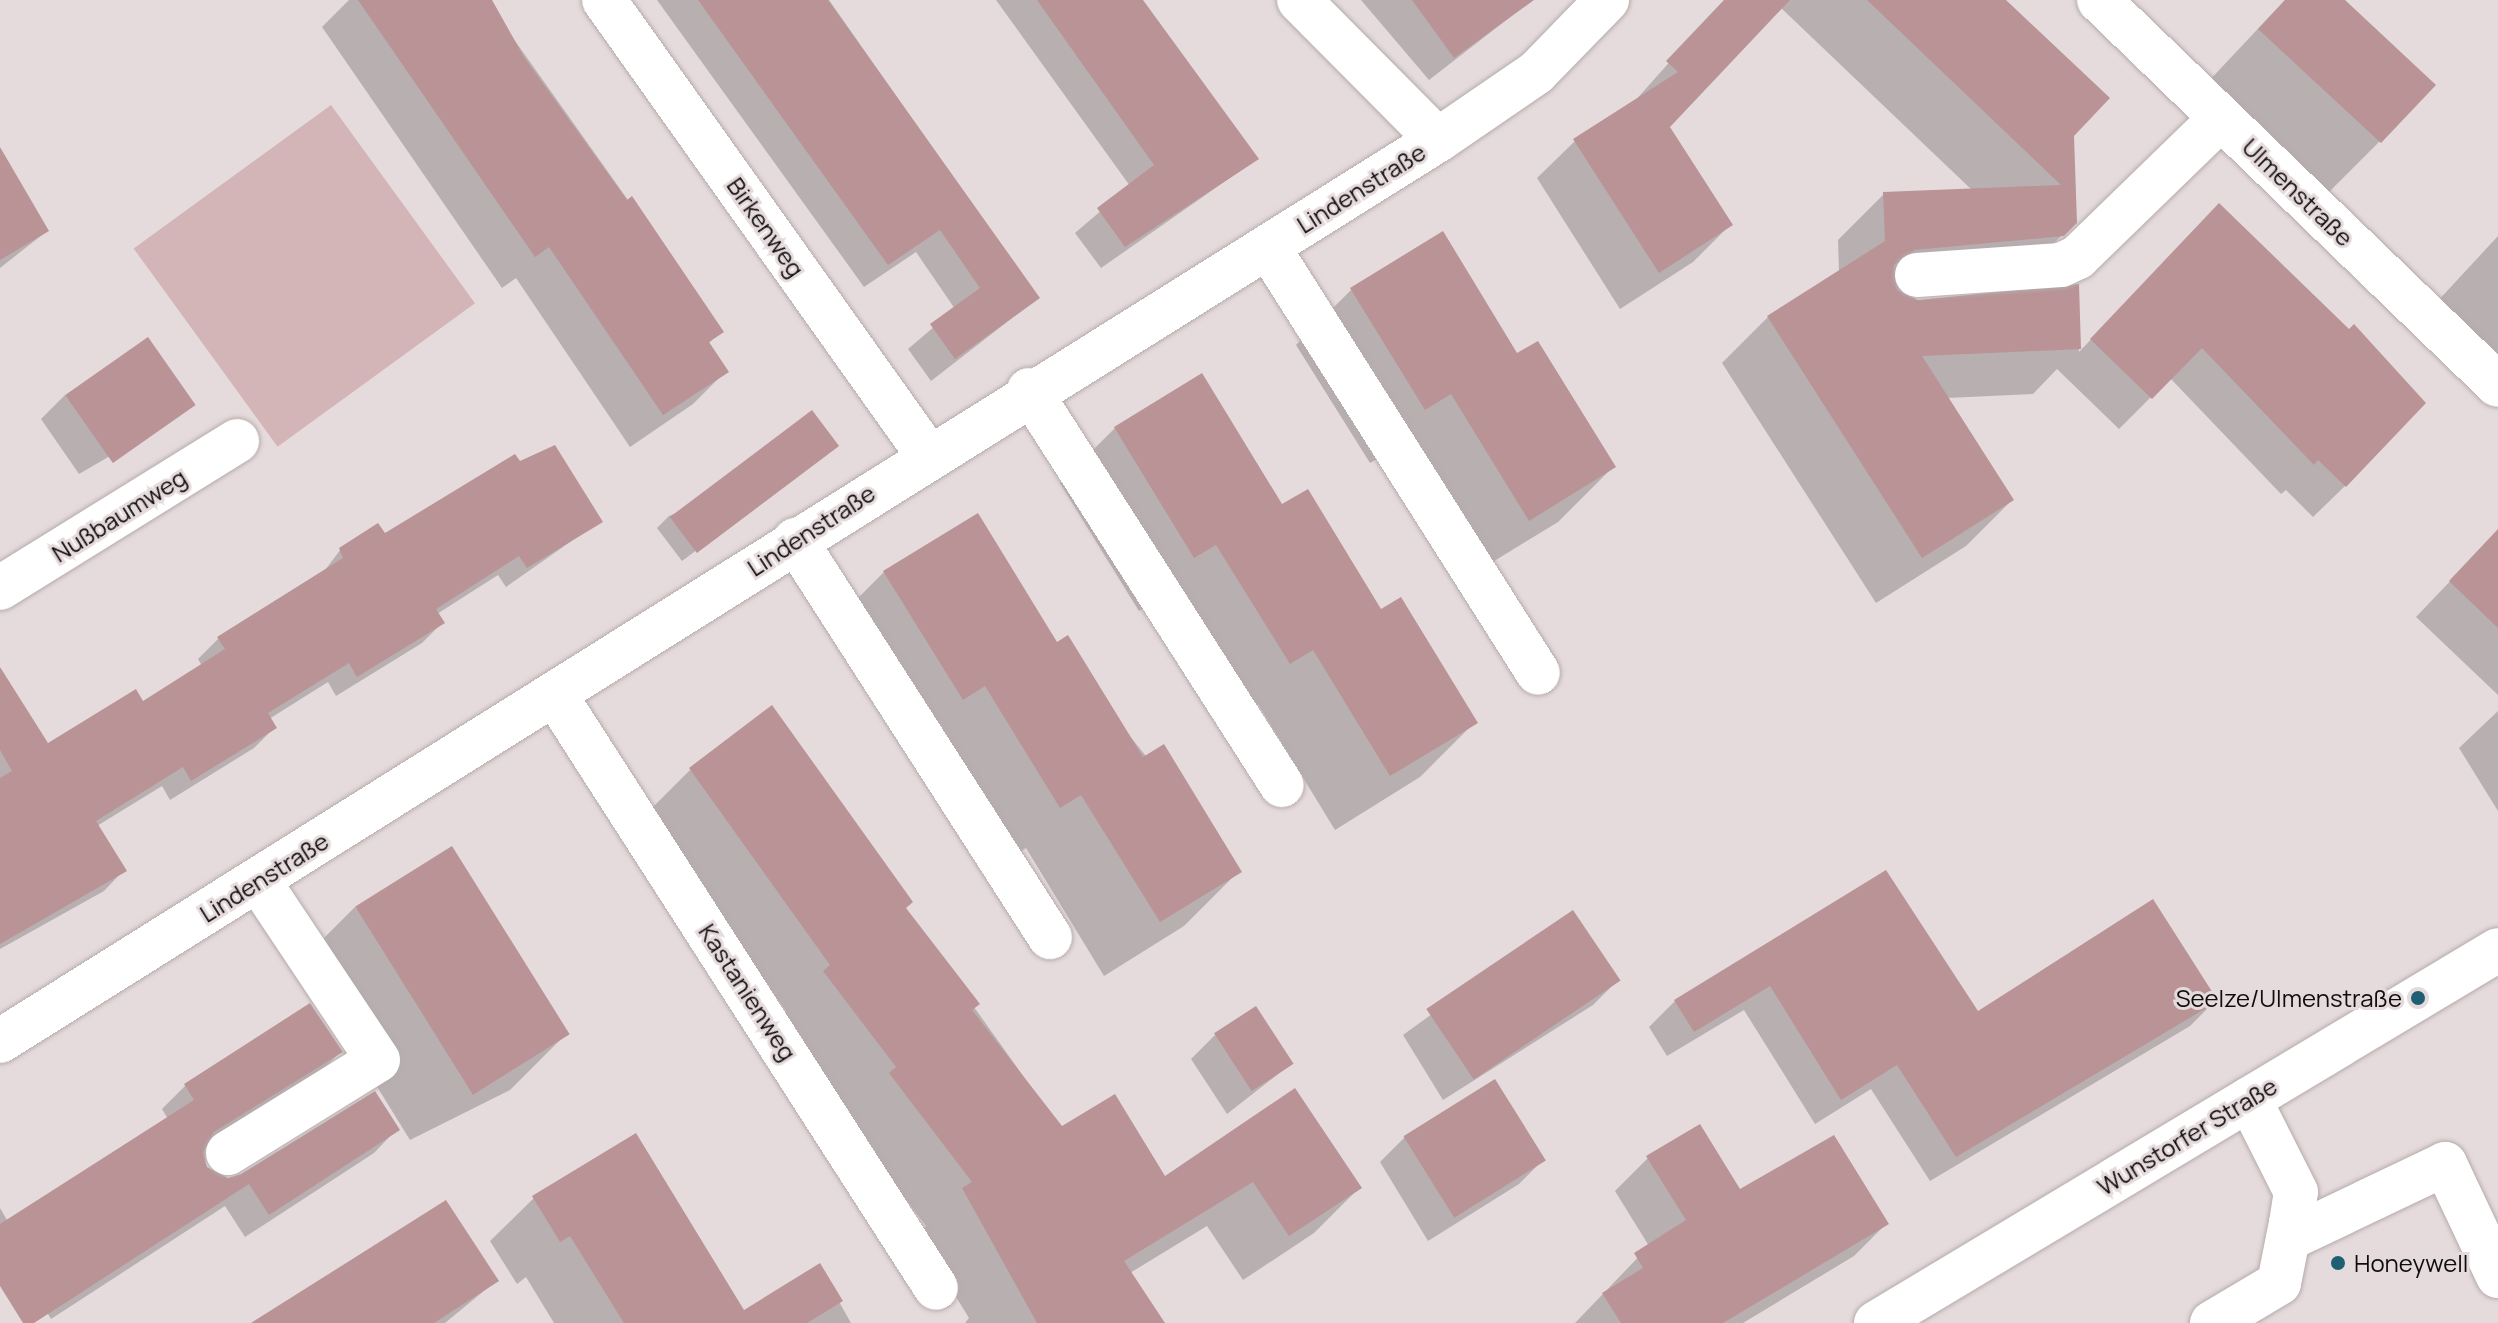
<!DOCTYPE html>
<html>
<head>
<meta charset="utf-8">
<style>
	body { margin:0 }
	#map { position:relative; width:2498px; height:1323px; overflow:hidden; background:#e6dbdc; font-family:Manrope,sans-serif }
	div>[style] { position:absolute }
	.green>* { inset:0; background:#d3b5b8; transform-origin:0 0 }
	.shadow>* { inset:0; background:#0003 }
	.building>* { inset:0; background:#b99396; transform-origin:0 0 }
	.roads { filter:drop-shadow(0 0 2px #b5abab) drop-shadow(0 0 2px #b5abab) }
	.minor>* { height:44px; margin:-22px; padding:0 22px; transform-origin:22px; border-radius:22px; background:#fff }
	.dots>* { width:22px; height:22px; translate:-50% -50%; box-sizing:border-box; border:4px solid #e6dbdc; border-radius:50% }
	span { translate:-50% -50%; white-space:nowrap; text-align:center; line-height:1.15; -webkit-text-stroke:6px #e6dbdc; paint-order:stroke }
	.street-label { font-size:24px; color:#100d0d }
	.poi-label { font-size:24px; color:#100d0d }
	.right { translate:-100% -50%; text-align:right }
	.left { translate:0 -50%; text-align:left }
</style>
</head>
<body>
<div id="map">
	<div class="green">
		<div style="left:331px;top:105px;width:245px;height:244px;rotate:54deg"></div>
	</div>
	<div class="shadow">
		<div style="clip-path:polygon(349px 0,486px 0,721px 331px,708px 344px,726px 371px,693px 404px,630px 447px,516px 278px,502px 288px,322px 27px)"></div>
		<div style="clip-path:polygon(657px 0,829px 0,1038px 298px,931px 381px,908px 349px,955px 309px,916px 252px,864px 287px)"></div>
		<div style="clip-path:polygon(996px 0,1142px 0,1257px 159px,1101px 268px,1075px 233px,1130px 186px)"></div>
		<div style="clip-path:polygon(1361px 0,1532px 0,1429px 80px)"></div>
		<div style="clip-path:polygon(1725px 0,2003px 0,2072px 135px,2075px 222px,2015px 282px,1898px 292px,1918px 302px,2077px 286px,2079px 352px,2188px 238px,2345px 486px,2313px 517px,2286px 490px,2281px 494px,2170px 378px,2119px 429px,2057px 369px,2033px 394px,1947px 398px,2012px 500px,1966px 546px,1876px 603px,1722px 363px,1768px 317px,1839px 272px,1838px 240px,1884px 194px,1973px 191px,1780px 7px,1668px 126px,1731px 224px,1693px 262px,1620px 309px,1537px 178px,1575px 141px,1633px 103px)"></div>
		<div style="clip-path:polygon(2285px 0,2342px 0,2380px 141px,2325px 196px,2205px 85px)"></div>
		<div style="clip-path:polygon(0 176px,47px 231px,0 268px)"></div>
		<div style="clip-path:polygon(2498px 236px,2498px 362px,2435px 304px)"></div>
		<div style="clip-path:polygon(1351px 290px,1517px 356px,1613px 467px,1558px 522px,1473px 574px,1396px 448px,1370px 463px,1296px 345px)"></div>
		<div style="clip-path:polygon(65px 395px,165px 424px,79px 474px,41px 419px)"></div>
		<div style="clip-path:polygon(1115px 428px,1380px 611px,1475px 722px,1420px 777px,1335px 830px,1258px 704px,1234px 718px,1161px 598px,1139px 611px,1060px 483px)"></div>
		<div style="clip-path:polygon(836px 446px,682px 561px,657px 528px,669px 516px)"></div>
		<div style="clip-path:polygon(520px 464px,600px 521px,506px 587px,498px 575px,437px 614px,442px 623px,422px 643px,336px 696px,328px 682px,269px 719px,274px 728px,254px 748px,170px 800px,162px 786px,97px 826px,124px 870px,104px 891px,0 949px,0 670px,48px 746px,142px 703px,202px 666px,198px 659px,218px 639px,322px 574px,341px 549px,384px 536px)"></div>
		<div style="clip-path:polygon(2498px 531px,2498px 695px,2416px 617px)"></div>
		<div style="clip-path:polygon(884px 572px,1056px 645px,1239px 871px,1184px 926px,1104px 976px,1026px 848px,1004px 861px,829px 627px)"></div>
		<div style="clip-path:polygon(2498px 711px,2498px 811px,2459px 748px)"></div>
		<div style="clip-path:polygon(690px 770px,904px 909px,1061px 1129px,1165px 1179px,1295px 1091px,1359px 1188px,1314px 1233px,1243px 1280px,1207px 1226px,1130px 1273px,1163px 1323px,965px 1323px,969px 1318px,918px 1235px,926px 1226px,845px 1120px,851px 1114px,779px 1018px,786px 1011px,645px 815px)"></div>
		<div style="clip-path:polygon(1886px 872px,1978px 1014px,2216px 1000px,2190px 1026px,1930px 1181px,1871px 1089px,1815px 1124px,1744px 1010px,1667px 1056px,1649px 1027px,1675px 1001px)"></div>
		<div style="clip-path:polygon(355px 907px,565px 1035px,510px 1090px,410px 1140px,300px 962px)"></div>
		<div style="clip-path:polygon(1573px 912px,1617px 981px,1593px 1005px,1443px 1100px,1403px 1035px)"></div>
		<div style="clip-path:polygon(1215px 1035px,1291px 1064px,1227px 1114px,1191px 1059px)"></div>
		<div style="clip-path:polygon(340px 1052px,317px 1076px,205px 1145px,206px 1168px,228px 1180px,397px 1129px,374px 1153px,245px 1237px,225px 1206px,51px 1319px,0 1234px,168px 1119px,162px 1109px,185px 1086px)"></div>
		<div style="clip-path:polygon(1495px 1082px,1543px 1160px,1519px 1184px,1428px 1241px,1380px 1162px,1404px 1138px)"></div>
		<div style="clip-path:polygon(1648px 1158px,1739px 1192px,1887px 1223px,1854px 1256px,1743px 1323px,1575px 1323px,1649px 1246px,1615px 1191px)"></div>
		<div style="clip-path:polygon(534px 1198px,743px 1312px,819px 1266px,851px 1323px,554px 1323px,526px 1277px,517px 1284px,490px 1241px)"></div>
		<div style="clip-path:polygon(0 1208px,7px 1220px,0 1227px)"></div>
		<div style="clip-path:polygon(496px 1281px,445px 1323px,258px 1323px)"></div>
	</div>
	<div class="building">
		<div style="clip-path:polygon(358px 0,492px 0,524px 57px,627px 200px,632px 196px,724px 332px,709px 342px,729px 372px,663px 415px,549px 247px,535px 257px)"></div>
		<div style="clip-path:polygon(698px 0,828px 0,1040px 298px,955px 359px,930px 324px,980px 288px,940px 230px,888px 265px)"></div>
		<div style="clip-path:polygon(1037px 0,1143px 0,1259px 159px,1125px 247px,1097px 208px,1154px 165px)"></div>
		<div style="clip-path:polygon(1412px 0,1534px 0,1454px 58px)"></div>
		<div style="clip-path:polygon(1724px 0,1790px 0,1670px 127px,1733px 225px,1659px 273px,1573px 139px,1678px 72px,1666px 61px)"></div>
		<div style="clip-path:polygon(1867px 0,2006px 0,2110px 98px,2074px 136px,2077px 223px,2064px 236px,1915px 250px,1894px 265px,1897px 290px,1918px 300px,2079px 284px,2081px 349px,1922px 356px,2014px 500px,1922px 558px,1767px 316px,1885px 241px,1883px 192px,2061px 185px)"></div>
		<div style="clip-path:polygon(2285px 0,2345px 0,2436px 85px,2381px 143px,2258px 29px)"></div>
		<div style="clip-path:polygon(0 147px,49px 231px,0 260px)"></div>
		<div style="clip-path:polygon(2219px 203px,2349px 329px,2354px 324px,2426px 403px,2346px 487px,2318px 460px,2314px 465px,2202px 348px,2152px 399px,2090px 339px)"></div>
		<div style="clip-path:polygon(1443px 231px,1517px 353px,1538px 341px,1616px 467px,1529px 521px,1451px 394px,1425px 410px,1350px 288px)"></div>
		<div style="left:148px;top:337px;width:83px;height:101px;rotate:55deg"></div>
		<div style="clip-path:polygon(1202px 373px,1282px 504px,1308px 489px,1381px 609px,1401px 597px,1478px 723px,1390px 776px,1313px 650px,1290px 664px,1216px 545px,1194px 558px,1114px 427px)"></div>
		<div style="left:812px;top:410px;width:45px;height:178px;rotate:53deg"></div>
		<div style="clip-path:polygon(555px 445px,603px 522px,527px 568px,519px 556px,436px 609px,445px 623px,357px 677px,349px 663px,268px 713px,277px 728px,191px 781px,183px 767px,96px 821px,127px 871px,0 944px,0 778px,12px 771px,0 750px,0 667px,48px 743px,136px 689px,143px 701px,225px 649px,217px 637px,343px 558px,339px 548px,378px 523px,385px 533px,515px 454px,520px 461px)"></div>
		<div style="clip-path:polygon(978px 513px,1057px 642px,1068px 635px,1143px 757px,1164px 744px,1242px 872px,1160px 922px,1081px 795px,1060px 808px,985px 686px,963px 700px,883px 571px)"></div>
		<div style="clip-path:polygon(2498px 529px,2498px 628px,2449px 581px)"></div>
		<div style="clip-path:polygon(772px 705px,913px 902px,906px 908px,980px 1004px,972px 1010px,1062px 1126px,1115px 1094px,1165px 1176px,1295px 1088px,1362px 1188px,1289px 1236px,1253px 1182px,1124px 1261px,1165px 1323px,1037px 1323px,962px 1188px,972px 1182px,889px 1073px,896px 1067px,823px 971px,830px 965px,689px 768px)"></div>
		<div style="left:452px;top:846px;width:222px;height:114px;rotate:58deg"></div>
		<div style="clip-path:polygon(1886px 870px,1978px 1011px,2153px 899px,2218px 1001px,1956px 1157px,1897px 1065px,1841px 1100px,1770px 986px,1694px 1032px,1674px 1000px)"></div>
		<div style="left:1573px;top:910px;width:85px;height:177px;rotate:56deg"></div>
		<div style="clip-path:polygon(310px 1003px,343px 1052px,214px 1132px,203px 1153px,207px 1167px,228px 1178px,241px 1174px,375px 1091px,400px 1130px,269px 1215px,249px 1184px,34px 1323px,23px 1323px,0 1286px,0 1224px,194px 1100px,184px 1084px)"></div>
		<div style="left:1256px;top:1006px;width:69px;height:50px;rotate:57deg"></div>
		<div style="left:1495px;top:1079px;width:96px;height:108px;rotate:58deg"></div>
		<div style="clip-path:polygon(1700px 1124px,1740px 1189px,1834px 1135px,1889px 1224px,1723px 1323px,1621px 1323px,1602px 1293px,1643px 1268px,1634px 1253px,1686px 1220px,1646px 1156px)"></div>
		<div style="clip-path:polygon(636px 1133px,744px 1310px,820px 1263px,843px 1301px,807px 1323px,624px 1323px,570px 1236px,560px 1242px,532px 1196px)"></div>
		<div style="clip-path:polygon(446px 1200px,499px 1281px,434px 1323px,251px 1323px)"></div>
	</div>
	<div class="roads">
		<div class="minor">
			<div style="left:604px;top:0;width:557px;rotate:54.57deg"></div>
			<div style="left:1299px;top:0;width:197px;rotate:45.2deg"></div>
			<div style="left:2099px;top:0;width:554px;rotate:43.98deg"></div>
			<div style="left:1268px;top:247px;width:504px;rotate:57.63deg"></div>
			<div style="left:1917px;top:275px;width:144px;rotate:-4deg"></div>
			<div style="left:2061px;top:265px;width:19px;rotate:-25deg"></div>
			<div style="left:2078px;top:257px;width:199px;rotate:-44.2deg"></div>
			<div style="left:1029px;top:390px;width:469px;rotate:57.4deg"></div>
			<div style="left:795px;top:540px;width:472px;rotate:57.3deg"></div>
			<div style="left:0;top:588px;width:279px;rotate:-31.8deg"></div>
			<div style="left:557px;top:698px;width:701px;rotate:57.28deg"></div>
			<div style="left:0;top:1041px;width:1697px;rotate:-32.07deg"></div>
			<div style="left:1438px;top:140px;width:119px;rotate:-34.4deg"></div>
			<div style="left:1536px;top:73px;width:102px;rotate:-45.8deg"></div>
			<div style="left:228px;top:1153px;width:176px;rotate:-31.8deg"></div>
			<div style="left:378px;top:1060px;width:216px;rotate:-123.7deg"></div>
			<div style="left:2288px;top:1239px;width:174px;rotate:-25.5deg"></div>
			<div style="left:2445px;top:1164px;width:124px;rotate:64.7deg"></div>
			<div style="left:1876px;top:1323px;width:725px;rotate:-30.95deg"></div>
			<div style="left:2212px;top:1323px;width:78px;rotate:-30.8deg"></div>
			<div style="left:2279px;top:1283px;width:61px;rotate:-78.7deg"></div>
			<div style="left:2291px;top:1223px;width:31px;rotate:-81deg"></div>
			<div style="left:2296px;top:1192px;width:104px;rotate:-116.8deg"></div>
		</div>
	</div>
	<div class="dots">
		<div style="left:2418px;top:998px;background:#1e5f74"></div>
		<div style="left:2338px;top:1263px;background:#1e5f74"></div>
	</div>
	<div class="street-label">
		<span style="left:1361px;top:188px;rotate:-32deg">Lindenstraße</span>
		<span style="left:2298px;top:192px;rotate:44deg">Ulmenstraße</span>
		<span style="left:766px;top:227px;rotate:55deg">Birkenweg</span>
		<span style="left:119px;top:515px;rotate:-32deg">Nußbaumweg</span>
		<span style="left:811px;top:530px;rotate:-33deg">Lindenstraße</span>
		<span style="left:264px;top:877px;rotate:-32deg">Lindenstraße</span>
		<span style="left:748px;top:992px;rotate:57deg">Kastanienweg</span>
		<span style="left:2187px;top:1136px;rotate:-31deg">Wunstorfer Straße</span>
	</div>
	<div class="poi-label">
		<span class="right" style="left:2402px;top:998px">Seelze/Ulmenstraße</span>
		<span class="left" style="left:2354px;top:1263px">Honeywell</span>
	</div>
</div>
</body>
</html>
